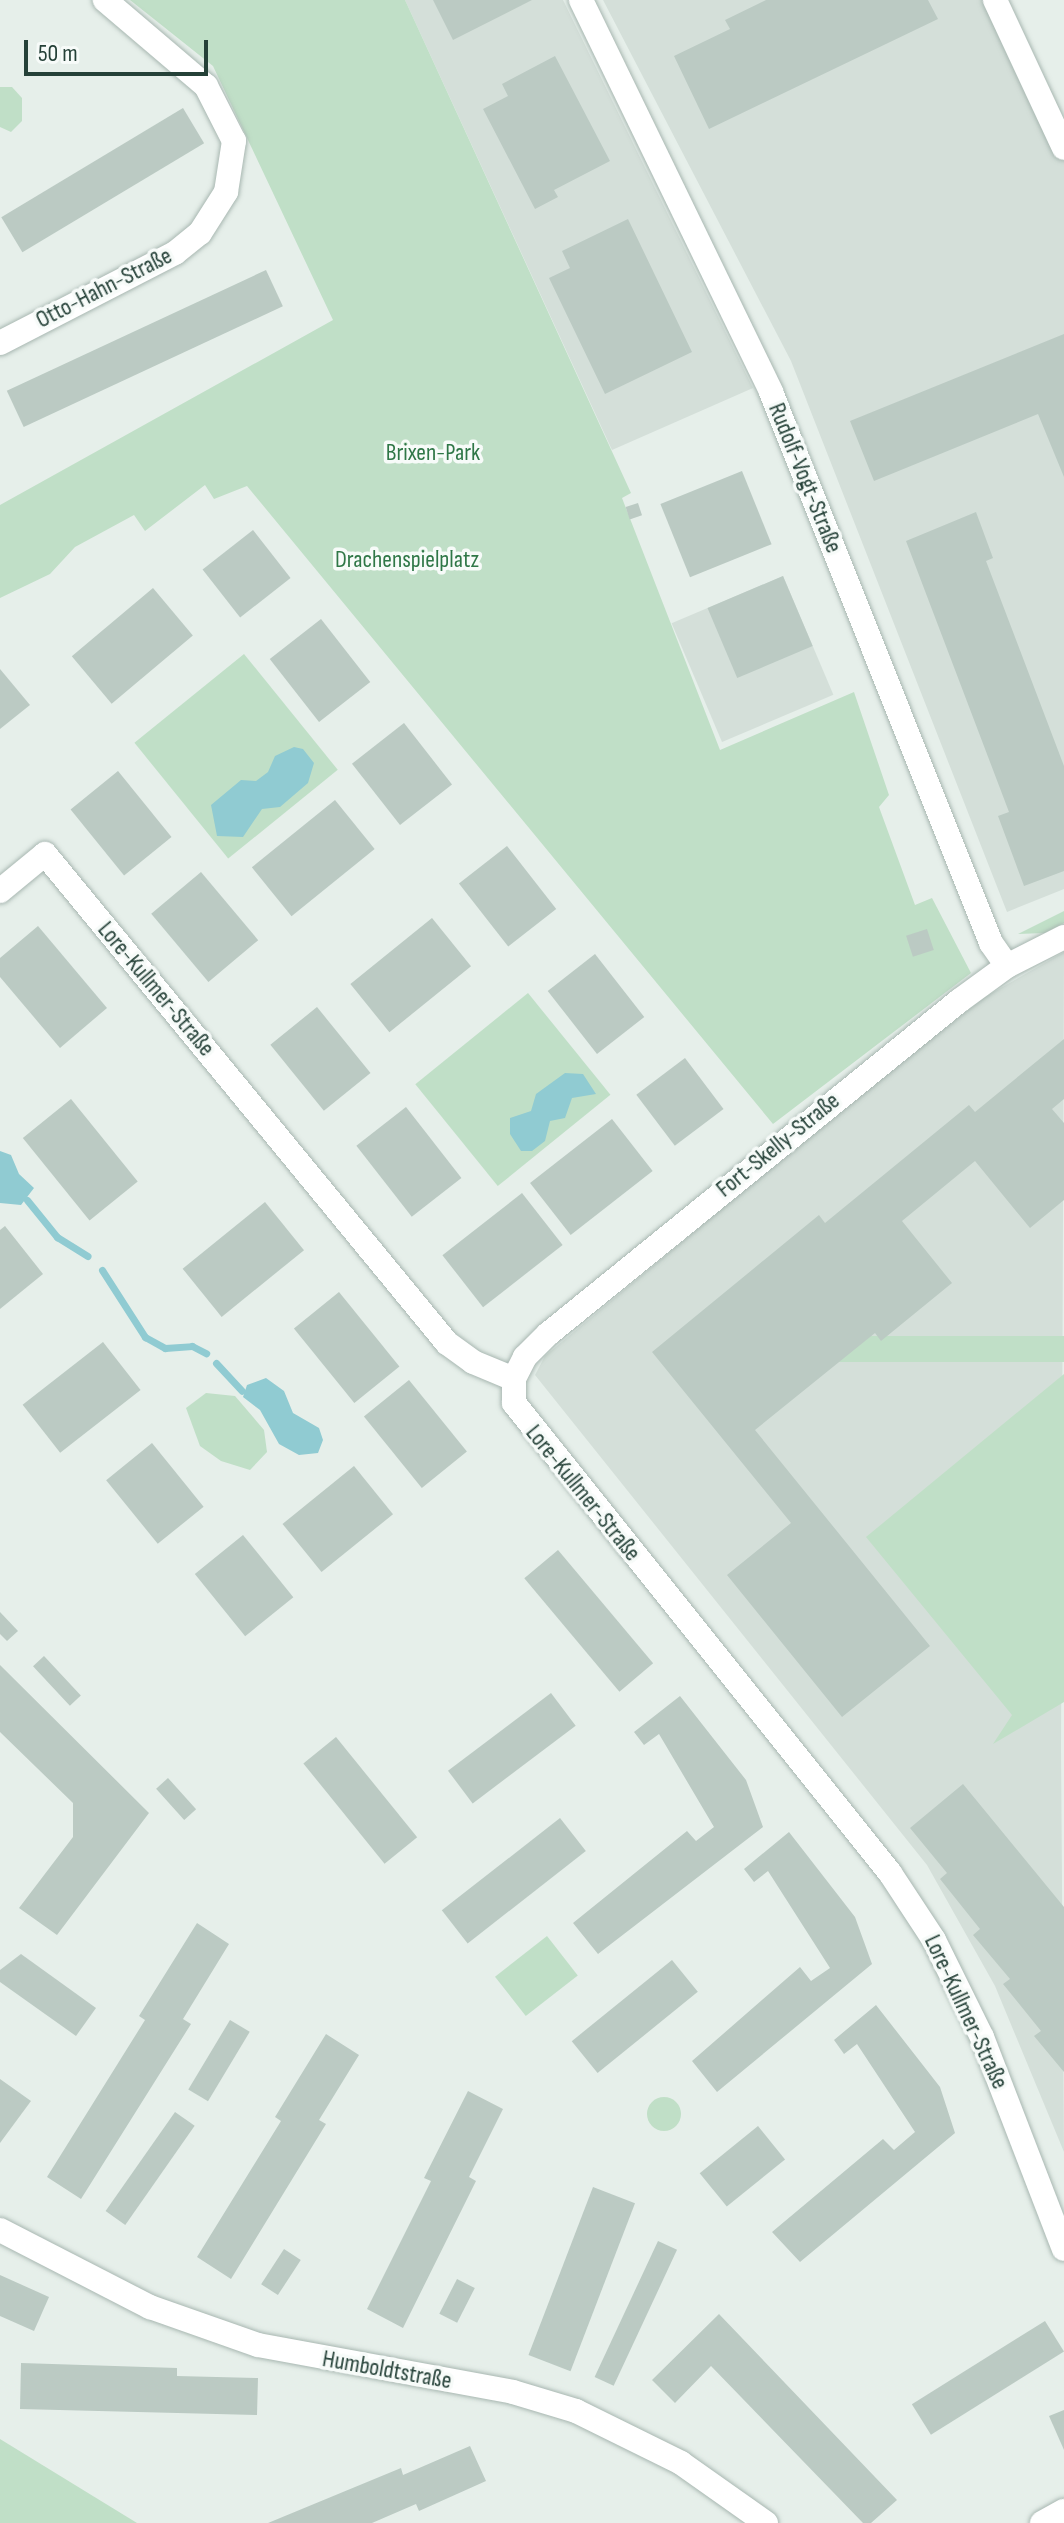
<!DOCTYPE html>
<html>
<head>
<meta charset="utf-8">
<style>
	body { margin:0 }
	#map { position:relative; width:1064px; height:2523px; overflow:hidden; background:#e6efea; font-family:"Sofia Sans Condensed",sans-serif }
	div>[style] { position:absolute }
	.built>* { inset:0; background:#d4dfd9; transform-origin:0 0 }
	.green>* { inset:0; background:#c0dfc7; transform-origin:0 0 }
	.round { border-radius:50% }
	.water>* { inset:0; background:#90cbd2 }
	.stream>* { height:7px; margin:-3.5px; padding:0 3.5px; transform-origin:3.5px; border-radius:3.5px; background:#90cbd2 }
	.building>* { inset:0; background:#bbcac3; transform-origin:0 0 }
	.roads { filter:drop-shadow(0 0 2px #a8b7b1) drop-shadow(0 0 2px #a8b7b1) }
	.minor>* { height:24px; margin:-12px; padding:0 12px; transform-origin:12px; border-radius:12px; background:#fff }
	span { translate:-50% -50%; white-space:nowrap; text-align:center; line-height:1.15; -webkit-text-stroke:7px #f7fbf9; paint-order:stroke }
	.street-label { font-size:24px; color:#254138 }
	.park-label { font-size:24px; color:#2f7747 }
	.scale { position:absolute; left:24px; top:40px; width:184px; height:36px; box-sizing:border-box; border:4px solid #254138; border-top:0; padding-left:10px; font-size:24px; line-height:28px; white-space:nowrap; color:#254138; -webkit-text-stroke:6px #f7fbf9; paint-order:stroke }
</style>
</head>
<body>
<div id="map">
	<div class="built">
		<div style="clip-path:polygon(405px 0,563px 0,753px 388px,612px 450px)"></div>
		<div style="clip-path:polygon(603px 0,988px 0,1064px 160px,1064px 889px,1007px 912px,791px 361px)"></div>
		<div style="left:783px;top:576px;width:129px;height:121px;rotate:67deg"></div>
		<div style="clip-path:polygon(1064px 952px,1061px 1748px,1064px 2152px,995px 1986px,927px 1865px,535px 1375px,545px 1356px,866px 1089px,985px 997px)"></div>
	</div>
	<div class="green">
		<div style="clip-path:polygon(130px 0,405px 0,631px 493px,622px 498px,720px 750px,854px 692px,889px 795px,879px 807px,915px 905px,932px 898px,971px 973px,773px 1124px,247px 486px,214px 499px,205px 485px,145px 531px,134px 515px,75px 547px,50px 574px,0 598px,0 505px,333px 320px,213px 66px)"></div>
		<div style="clip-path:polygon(0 87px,12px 87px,22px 98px,22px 121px,11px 132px,0 127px)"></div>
		<div style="left:244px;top:654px;width:149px;height:141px;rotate:51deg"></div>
		<div style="clip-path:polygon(1064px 911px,1064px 923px,1045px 933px,1018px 934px)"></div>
		<div style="left:528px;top:993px;width:131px;height:145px;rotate:51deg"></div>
		<div style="left:1064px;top:1336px;width:26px;height:283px;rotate:90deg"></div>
		<div style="clip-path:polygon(1064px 1374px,1064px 1702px,993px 1744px,1012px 1715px,866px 1537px)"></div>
		<div style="clip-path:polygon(206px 1393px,235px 1396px,264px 1430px,267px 1452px,250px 1470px,221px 1461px,200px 1446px,186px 1408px)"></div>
		<div style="left:547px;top:1936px;width:50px;height:66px;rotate:52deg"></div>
		<div class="round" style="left:647px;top:2097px;width:34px;height:34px"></div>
		<div style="clip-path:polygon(0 2439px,137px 2523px,0 2523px)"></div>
	</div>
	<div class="water">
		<div style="clip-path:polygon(294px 747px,303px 749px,314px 763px,308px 783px,280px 807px,262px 809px,243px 837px,217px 836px,211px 805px,241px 780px,256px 781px,268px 772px,275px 756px)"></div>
		<div style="clip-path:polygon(565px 1073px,583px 1074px,596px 1094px,572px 1098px,565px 1118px,550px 1121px,545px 1141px,532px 1151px,521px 1151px,510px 1134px,510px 1118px,531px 1111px,536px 1094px)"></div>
		<div style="clip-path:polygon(0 1151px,11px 1155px,19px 1174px,34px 1188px,21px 1205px,0 1203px)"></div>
		<div style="clip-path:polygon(266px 1378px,284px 1391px,293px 1413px,319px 1428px,323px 1440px,318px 1453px,299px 1455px,279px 1444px,260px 1410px,243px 1397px,247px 1385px)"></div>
	</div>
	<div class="stream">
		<div style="left:27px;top:1200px;width:48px;rotate:51deg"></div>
		<div style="left:57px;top:1237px;width:36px;rotate:32deg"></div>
		<div style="left:102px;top:1270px;width:80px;rotate:57.3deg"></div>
		<div style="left:145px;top:1337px;width:23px;rotate:29deg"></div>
		<div style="left:165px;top:1348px;width:27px;rotate:-4deg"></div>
		<div style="left:192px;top:1346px;width:16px;rotate:27deg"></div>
		<div style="left:216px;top:1363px;width:38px;rotate:47deg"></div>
	</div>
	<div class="building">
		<div style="clip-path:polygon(433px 0,532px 0,453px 40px)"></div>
		<div style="clip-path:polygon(766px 0,928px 0,938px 19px,709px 129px,674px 56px,730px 29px,725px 20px)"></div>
		<div style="clip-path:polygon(555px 56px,610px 161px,554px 190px,558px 197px,535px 209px,483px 109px,508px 96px,502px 84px)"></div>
		<div style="left:183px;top:108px;width:41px;height:212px;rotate:59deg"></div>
		<div style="clip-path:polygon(628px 219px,692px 352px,605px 394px,549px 278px,570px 268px,562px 251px)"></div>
		<div style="left:266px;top:270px;width:40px;height:286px;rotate:65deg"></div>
		<div style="clip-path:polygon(1064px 334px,1064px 477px,1038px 414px,874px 481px,850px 421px)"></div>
		<div style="left:742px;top:471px;width:79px;height:88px;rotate:68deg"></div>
		<div style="left:638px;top:503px;width:13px;height:13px;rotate:72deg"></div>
		<div style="clip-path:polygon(976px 512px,993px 558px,986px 561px,1064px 766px,1064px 871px,1024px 886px,998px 816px,1009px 812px,906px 541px)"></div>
		<div style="left:253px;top:530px;width:61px;height:64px;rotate:52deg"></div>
		<div style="left:783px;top:576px;width:76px;height:82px;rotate:67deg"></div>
		<div style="left:153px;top:588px;width:62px;height:106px;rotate:50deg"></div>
		<div style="left:321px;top:619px;width:80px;height:65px;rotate:52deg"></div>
		<div style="clip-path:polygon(0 669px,30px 705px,0 729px)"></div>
		<div style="left:404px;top:723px;width:78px;height:66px;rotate:52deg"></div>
		<div style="left:118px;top:771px;width:85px;height:61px;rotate:51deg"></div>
		<div style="left:335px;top:800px;width:63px;height:107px;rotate:51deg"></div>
		<div style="left:507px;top:846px;width:80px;height:61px;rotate:52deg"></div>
		<div style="left:201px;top:872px;width:89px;height:65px;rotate:50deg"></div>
		<div style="left:432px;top:918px;width:62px;height:105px;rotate:51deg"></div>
		<div style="clip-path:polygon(38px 926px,107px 1008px,60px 1048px,0 977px,0 958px)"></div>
		<div style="left:927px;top:929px;width:22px;height:22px;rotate:72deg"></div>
		<div style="left:595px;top:954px;width:80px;height:60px;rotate:52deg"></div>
		<div style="left:317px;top:1007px;width:85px;height:60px;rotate:51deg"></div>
		<div style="clip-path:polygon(1064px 1039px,1064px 1099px,1052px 1109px,1064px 1123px,1064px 1200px,1030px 1228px,975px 1161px,902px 1221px,952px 1283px,881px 1341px,875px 1333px,755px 1430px,930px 1646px,842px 1717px,727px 1575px,791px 1523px,652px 1352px,819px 1215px,825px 1223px,969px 1105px,975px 1112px)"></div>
		<div style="left:685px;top:1058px;width:64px;height:61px;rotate:53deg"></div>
		<div style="left:71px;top:1099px;width:106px;height:62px;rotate:51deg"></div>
		<div style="left:406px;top:1107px;width:90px;height:63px;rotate:52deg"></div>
		<div style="left:612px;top:1119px;width:66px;height:104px;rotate:52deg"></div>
		<div style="left:522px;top:1193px;width:66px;height:101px;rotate:52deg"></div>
		<div style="left:265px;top:1202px;width:62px;height:106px;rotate:51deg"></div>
		<div style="clip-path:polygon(5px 1226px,43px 1274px,0 1309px,0 1230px)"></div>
		<div style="left:339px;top:1292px;width:96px;height:58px;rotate:51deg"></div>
		<div style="left:103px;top:1342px;width:61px;height:102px;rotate:52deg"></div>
		<div style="left:409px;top:1380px;width:92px;height:58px;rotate:51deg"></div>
		<div style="left:152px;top:1443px;width:82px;height:59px;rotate:51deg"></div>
		<div style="left:354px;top:1466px;width:62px;height:92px;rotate:51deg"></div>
		<div style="left:243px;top:1535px;width:80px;height:62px;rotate:51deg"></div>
		<div style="left:558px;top:1550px;width:148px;height:44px;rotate:50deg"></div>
		<div style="clip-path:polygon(0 1612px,18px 1631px,7px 1641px,0 1634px)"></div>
		<div style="left:44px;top:1656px;width:54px;height:15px;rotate:47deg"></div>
		<div style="clip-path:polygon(0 1665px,149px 1813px,57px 1935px,19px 1908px,73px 1837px,73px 1803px,0 1732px)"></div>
		<div style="left:551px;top:1693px;width:41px;height:129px;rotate:53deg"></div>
		<div style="clip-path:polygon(680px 1696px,746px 1780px,763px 1827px,598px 1954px,573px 1923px,687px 1831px,696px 1841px,714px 1827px,659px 1734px,644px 1745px,634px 1732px)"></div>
		<div style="left:336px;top:1737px;width:129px;height:42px;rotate:51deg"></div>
		<div style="left:168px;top:1778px;width:42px;height:16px;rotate:48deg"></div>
		<div style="clip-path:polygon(963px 1784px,1064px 1907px,1064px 2072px,1034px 2036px,1041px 2031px,1003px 1984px,1010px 1979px,973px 1935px,980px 1929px,940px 1879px,947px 1873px,910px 1828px)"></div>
		<div style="left:560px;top:1818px;width:42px;height:150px;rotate:52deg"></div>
		<div style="clip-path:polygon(789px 1832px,855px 1917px,872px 1964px,717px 2092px,692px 2061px,800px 1967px,811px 1981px,830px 1968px,768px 1871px,754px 1882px,744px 1869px)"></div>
		<div style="clip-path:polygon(197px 1923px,229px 1944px,183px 2019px,191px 2024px,81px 2199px,47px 2177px,145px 2020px,139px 2016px)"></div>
		<div style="clip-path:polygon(21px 1954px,96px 2008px,76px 2036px,0 1982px,0 1970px)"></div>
		<div style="left:672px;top:1960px;width:41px;height:129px;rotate:51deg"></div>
		<div style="clip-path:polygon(876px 2005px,940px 2087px,955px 2133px,800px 2262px,772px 2232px,883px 2139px,894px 2150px,915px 2132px,857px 2044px,844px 2054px,834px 2040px)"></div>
		<div style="left:230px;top:2020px;width:23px;height:81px;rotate:31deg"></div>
		<div style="clip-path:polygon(326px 2034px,359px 2055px,319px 2120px,326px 2124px,231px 2279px,197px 2257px,281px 2121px,275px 2117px)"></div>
		<div style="clip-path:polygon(0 2079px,31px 2101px,0 2143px)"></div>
		<div style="clip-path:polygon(468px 2091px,503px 2109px,469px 2177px,476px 2181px,403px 2328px,367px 2309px,431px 2181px,424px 2178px)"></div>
		<div style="left:175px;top:2112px;width:24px;height:121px;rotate:35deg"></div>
		<div style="left:758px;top:2126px;width:43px;height:75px;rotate:51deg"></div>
		<div style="left:593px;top:2187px;width:45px;height:180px;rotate:21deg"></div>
		<div style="left:658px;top:2241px;width:21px;height:150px;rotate:25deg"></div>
		<div style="left:284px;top:2249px;width:20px;height:42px;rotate:33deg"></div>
		<div style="clip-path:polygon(0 2275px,49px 2297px,34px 2331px,0 2316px)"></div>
		<div style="left:457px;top:2279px;width:20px;height:39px;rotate:27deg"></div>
		<div style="clip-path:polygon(719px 2314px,897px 2500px,871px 2523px,863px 2523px,711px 2366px,675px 2403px,652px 2380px)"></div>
		<div style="left:1045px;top:2321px;width:36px;height:157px;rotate:58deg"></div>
		<div style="clip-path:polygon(21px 2363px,177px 2368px,177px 2376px,258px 2378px,257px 2415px,20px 2409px)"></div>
		<div style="clip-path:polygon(1064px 2410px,1064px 2450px,1049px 2416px)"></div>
		<div style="clip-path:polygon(470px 2446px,486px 2481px,419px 2511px,416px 2504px,372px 2523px,268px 2523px,401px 2468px,403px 2475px)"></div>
	</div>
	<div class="roads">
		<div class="minor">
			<div style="left:581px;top:0;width:436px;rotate:64.1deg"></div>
			<div style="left:771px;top:392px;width:593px;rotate:68.23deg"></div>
			<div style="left:991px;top:943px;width:28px;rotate:55deg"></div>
			<div style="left:995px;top:0;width:163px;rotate:65deg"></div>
			<div style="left:0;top:343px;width:197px;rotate:-27.2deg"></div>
			<div style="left:175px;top:253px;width:32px;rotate:-39deg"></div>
			<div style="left:200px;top:233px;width:49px;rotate:-57.6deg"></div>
			<div style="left:226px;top:192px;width:52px;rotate:-81.1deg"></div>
			<div style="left:234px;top:141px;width:62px;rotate:-117deg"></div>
			<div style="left:206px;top:86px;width:133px;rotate:-139.6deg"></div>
			<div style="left:0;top:891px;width:58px;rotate:-39.4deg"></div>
			<div style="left:45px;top:854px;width:633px;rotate:50.58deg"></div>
			<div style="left:447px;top:1343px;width:32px;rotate:36deg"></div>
			<div style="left:473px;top:1362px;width:44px;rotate:22.5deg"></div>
			<div style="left:1064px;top:937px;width:64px;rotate:153deg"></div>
			<div style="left:1007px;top:966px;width:59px;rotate:143.9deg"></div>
			<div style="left:959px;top:1001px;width:529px;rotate:140.98deg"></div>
			<div style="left:548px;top:1334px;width:33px;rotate:135deg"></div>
			<div style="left:525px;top:1357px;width:25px;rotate:117deg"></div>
			<div style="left:514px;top:1379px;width:24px;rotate:90deg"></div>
			<div style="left:514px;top:1403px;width:602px;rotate:51.34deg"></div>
			<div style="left:890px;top:1873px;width:80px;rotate:56.7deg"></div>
			<div style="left:934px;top:1940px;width:108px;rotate:63.7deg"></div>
			<div style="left:982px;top:2037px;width:227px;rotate:68.9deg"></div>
			<div style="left:0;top:2230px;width:169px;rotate:27.2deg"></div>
			<div style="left:150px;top:2307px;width:114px;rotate:19.4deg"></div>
			<div style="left:258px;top:2345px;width:259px;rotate:10.4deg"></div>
			<div style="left:513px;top:2392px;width:66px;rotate:16.8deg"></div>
			<div style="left:576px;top:2411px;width:117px;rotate:26.3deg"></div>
			<div style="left:681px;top:2463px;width:104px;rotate:35.2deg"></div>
			<div style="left:1042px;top:2523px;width:25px;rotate:-29deg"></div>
		</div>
	</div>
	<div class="street-label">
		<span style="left:104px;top:288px;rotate:-27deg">Otto-Hahn-Straße</span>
		<span style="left:805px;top:478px;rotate:68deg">Rudolf-Vogt-Straße</span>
		<span style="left:156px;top:989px;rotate:50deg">Lore-Kullmer-Straße</span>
		<span style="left:778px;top:1145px;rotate:-39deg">Fort-Skelly-Straße</span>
		<span style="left:583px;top:1493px;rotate:51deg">Lore-Kullmer-Straße</span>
		<span style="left:966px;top:2012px;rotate:65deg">Lore-Kullmer-Straße</span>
		<span style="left:387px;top:2370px;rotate:10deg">Humboldtstraße</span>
	</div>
	<div class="park-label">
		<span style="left:433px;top:453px">Brixen-Park</span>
		<span style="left:407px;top:560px">Drachenspielplatz</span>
	</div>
	<div class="scale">50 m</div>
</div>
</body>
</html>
